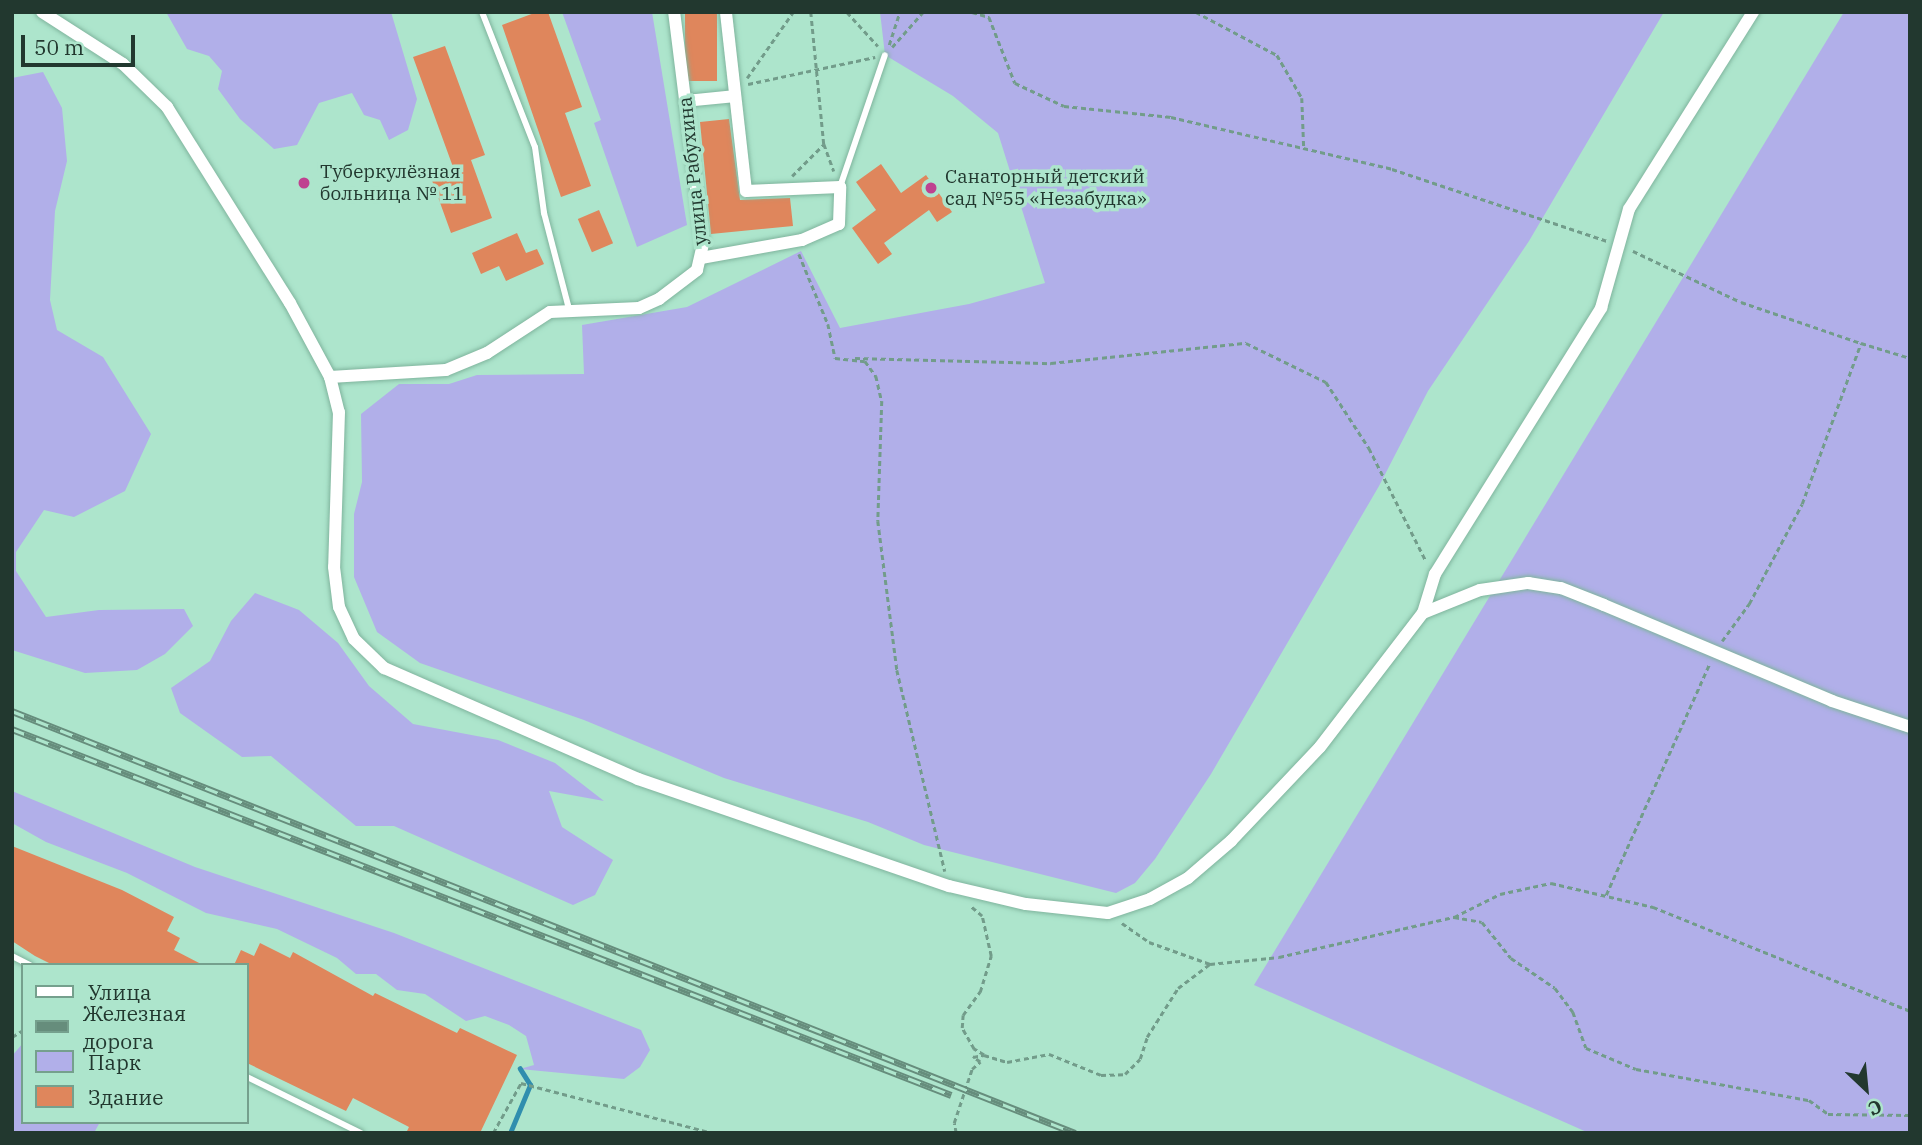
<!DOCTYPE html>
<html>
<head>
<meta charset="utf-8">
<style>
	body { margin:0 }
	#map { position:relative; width:1922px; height:1145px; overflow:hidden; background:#ade5cc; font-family:"IBM Plex Serif",serif }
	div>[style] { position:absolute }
	.green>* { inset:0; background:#b1afe9 }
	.stream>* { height:4.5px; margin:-2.25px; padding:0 2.25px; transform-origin:2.25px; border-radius:2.25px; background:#308eae }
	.building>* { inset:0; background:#df865c; transform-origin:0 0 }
	.path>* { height:2.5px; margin-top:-1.25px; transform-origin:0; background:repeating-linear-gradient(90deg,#729c8a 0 5px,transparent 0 8.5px) }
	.roads { filter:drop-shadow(0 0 2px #7fb49d) drop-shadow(0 0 2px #7fb49d) }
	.service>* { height:6px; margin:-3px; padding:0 3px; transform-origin:3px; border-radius:3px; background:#fff }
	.minor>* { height:12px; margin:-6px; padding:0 6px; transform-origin:6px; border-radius:6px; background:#fff }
	.rail>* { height:7px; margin-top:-3.5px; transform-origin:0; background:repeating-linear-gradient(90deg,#ade5cc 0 13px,#668d7c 0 26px); box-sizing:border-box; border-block:2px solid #668d7c }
	.dots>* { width:19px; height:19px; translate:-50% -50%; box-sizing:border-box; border:4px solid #ade5cc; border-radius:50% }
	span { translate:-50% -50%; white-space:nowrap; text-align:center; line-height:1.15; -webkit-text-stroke:7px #ade5cc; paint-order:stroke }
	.street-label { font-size:19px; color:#22382f }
	.poi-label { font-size:19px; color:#22382f }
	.left { translate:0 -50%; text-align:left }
	.frame { position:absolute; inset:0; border:14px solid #22382f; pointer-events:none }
	.legend { position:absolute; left:21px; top:963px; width:228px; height:161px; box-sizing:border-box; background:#ade5cc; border:2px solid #75a08d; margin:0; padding:9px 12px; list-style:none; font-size:21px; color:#22382f }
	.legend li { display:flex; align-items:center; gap:14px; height:35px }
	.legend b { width:35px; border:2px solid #75a08d }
	.north { position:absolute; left:1831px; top:1054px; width:70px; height:70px; -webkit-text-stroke:5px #ade5cc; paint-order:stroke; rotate:154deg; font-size:19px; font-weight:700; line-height:28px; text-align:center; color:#22382f }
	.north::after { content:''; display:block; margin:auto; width:24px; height:32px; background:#22382f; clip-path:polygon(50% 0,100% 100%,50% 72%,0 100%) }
	.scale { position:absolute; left:21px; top:35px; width:114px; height:32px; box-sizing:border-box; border:4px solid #22382f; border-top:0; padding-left:9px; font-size:21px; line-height:24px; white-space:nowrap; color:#22382f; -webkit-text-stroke:5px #ade5cc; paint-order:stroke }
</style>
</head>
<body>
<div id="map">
	<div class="green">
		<div style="clip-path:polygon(166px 12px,391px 12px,417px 99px,408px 130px,389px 140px,380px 120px,364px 115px,352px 93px,319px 103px,297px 145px,274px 149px,240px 119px,218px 89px,222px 71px,209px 56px,187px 49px)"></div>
		<div style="clip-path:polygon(562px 12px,652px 12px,687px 225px,637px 247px,594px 123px,601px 120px)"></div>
		<div style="clip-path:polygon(880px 12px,1664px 12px,1529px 241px,1428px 391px,1379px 486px,1211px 774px,1155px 859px,1135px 883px,1116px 893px,924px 845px,868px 822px,724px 778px,584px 720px,420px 663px,377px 632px,354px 577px,354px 514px,362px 482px,361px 414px,399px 384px,449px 384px,477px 375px,584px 374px,582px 325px,687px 307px,801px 251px,840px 328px,969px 304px,1045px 283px,998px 133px,953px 96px,885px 55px)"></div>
		<div style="clip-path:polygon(1844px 12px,1910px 12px,1910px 1133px,1589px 1133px,1254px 985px)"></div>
		<div style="clip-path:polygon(43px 72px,62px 108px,67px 161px,55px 211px,50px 300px,57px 330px,103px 357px,151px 434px,125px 491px,74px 517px,44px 510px,16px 552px,16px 571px,46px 617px,99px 610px,184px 609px,193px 626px,165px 654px,137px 670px,85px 673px,12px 650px,12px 78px)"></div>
		<div style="clip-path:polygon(255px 593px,299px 610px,338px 643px,369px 686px,413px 724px,498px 740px,555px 763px,604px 801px,549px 791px,562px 827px,613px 860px,595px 895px,573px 905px,394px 826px,356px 826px,271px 756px,242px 757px,180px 713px,171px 688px,210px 661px,231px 621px)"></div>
		<div style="clip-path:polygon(12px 791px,195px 867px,394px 933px,641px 1030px,650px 1050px,640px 1067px,624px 1079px,520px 1069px,534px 1065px,526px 1036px,509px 1025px,485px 1016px,466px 1021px,425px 994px,397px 990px,376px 974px,356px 974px,337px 958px,277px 929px,206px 913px,127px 873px,46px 842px,12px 823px)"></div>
		<div style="clip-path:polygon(23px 1043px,23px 1122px,100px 1122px,94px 1133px,12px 1133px,12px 1056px)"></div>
	</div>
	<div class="stream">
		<div style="left:510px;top:1133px;width:52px;rotate:-67.4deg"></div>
		<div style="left:530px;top:1085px;width:19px;rotate:-122deg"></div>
	</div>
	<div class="building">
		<div style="clip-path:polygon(537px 12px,548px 12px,582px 107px,565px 113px,591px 186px,561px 197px,502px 25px)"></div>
		<div style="left:685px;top:12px;width:32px;height:69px"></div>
		<div style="clip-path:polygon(445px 46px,485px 155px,471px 160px,492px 218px,451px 233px,430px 175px,453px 167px,413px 57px)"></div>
		<div style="clip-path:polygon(729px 119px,740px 200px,790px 198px,793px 226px,711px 234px,700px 122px)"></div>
		<div style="clip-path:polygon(881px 164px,901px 193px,926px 175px,952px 212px,937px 222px,929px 210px,884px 243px,892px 254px,878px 264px,852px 228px,876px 210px,856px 182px)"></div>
		<div style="left:599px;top:210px;width:36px;height:23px;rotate:67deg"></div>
		<div style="clip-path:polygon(517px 233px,526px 253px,537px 249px,544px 264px,506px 281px,499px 266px,481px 274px,472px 253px)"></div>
		<div style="clip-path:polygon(12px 846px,122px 890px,174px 917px,167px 931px,180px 938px,174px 950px,203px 965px,53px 965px,35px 956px,12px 941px)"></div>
		<div style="clip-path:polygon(260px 943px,290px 958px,293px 952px,373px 996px,375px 993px,457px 1033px,460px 1028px,517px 1055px,480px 1133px,406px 1133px,409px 1127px,353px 1098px,346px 1111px,247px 1063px,247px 965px,234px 965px,241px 950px,254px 956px)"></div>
	</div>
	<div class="path">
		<div style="left:811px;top:12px;width:133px;rotate:84.4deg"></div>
		<div style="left:824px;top:144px;width:29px;rotate:70deg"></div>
		<div style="left:847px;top:12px;width:46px;rotate:47.6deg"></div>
		<div style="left:972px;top:12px;width:18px;rotate:16deg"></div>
		<div style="left:989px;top:17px;width:71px;rotate:68.5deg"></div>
		<div style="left:1015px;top:83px;width:54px;rotate:25.1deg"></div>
		<div style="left:1064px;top:106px;width:108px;rotate:5.9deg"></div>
		<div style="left:1171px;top:117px;width:227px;rotate:13.2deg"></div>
		<div style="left:1392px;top:169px;width:227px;rotate:18.5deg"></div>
		<div style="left:1196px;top:12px;width:92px;rotate:28deg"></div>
		<div style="left:1277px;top:55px;width:50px;rotate:59.8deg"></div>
		<div style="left:1302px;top:98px;width:51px;rotate:87.8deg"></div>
		<div style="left:889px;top:45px;width:35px;rotate:-72deg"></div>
		<div style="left:892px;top:47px;width:47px;rotate:-48.5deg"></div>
		<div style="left:747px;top:78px;width:80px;rotate:-55.1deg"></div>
		<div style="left:748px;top:84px;width:130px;rotate:-12deg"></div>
		<div style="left:792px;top:176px;width:45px;rotate:-45deg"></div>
		<div style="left:1633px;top:251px;width:119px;rotate:25.3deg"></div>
		<div style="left:1741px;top:302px;width:127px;rotate:18.9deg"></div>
		<div style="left:799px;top:254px;width:76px;rotate:67.5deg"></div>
		<div style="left:828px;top:324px;width:35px;rotate:78deg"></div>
		<div style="left:835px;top:358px;width:30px;rotate:6deg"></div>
		<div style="left:865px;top:361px;width:19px;rotate:54deg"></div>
		<div style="left:876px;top:376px;width:26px;rotate:77deg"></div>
		<div style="left:882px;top:401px;width:120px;rotate:91.9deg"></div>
		<div style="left:878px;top:521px;width:150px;rotate:82.7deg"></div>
		<div style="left:897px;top:670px;width:207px;rotate:76.6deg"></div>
		<div style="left:855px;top:358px;width:196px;rotate:1.5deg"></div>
		<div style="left:1051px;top:363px;width:196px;rotate:-5.9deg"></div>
		<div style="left:1246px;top:343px;width:89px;rotate:26deg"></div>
		<div style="left:1326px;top:382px;width:79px;rotate:56.9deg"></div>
		<div style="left:1369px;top:448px;width:127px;rotate:63.2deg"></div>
		<div style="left:1722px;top:641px;width:46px;rotate:-53.9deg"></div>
		<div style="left:1749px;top:604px;width:113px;rotate:-62.1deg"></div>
		<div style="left:1802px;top:504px;width:171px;rotate:-69.9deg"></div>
		<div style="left:1861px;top:343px;width:51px;rotate:17deg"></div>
		<div style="left:1606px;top:895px;width:252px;rotate:-65.9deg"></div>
		<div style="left:1454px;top:917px;width:28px;rotate:10deg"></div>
		<div style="left:1482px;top:922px;width:46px;rotate:51.1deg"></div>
		<div style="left:1511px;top:958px;width:53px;rotate:34.3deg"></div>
		<div style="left:1555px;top:988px;width:30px;rotate:53deg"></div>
		<div style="left:1573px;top:1012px;width:38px;rotate:70deg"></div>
		<div style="left:1586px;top:1048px;width:54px;rotate:22.8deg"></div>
		<div style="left:1636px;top:1069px;width:176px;rotate:10.2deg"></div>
		<div style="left:1809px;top:1100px;width:24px;rotate:36deg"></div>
		<div style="left:1828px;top:1114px;width:82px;rotate:0.7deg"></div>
		<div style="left:1122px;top:923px;width:33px;rotate:35deg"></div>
		<div style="left:1149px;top:942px;width:65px;rotate:19.8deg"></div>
		<div style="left:12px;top:1037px;width:13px;rotate:-32deg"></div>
		<div style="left:984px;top:1055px;width:24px;rotate:17deg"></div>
		<div style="left:1007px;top:1062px;width:43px;rotate:-10.8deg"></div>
		<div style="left:1049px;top:1054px;width:56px;rotate:22deg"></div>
		<div style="left:1101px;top:1075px;width:24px;rotate:-2deg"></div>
		<div style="left:1125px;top:1074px;width:21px;rotate:-45deg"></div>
		<div style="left:1140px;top:1059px;width:23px;rotate:-72deg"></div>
		<div style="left:1147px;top:1037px;width:58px;rotate:-57.7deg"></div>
		<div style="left:1178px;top:988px;width:40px;rotate:-37deg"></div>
		<div style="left:1210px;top:964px;width:69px;rotate:-5.8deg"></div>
		<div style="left:1279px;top:957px;width:180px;rotate:-12.9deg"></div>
		<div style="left:1454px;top:917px;width:51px;rotate:-26.6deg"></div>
		<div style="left:1500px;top:894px;width:52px;rotate:-12.2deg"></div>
		<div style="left:1551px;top:883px;width:105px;rotate:13.2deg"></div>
		<div style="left:1653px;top:907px;width:277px;rotate:22deg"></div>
		<div style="left:493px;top:1133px;width:57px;rotate:-60.8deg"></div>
		<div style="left:521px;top:1083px;width:198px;rotate:14.6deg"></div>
		<div style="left:956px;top:1133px;width:10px;rotate:-101deg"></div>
		<div style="left:954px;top:1123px;width:57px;rotate:-71.6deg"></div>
		<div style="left:972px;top:1069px;width:11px;rotate:-41deg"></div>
		<div style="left:980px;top:1062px;width:9px;rotate:-144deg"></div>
		<div style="left:973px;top:1057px;width:11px;rotate:-10deg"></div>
		<div style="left:984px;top:1055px;width:12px;rotate:-149deg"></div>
		<div style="left:974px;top:1049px;width:24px;rotate:-120deg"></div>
		<div style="left:962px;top:1028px;width:13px;rotate:-86deg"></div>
		<div style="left:963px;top:1015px;width:29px;rotate:-54deg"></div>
		<div style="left:980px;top:992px;width:38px;rotate:-73deg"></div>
		<div style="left:991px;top:956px;width:41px;rotate:-102.7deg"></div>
		<div style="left:982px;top:916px;width:16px;rotate:-140deg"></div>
	</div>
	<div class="roads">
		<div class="service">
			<div style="left:482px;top:12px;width:145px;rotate:68.6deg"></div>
			<div style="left:535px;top:147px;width:67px;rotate:82.2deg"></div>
			<div style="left:544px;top:213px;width:99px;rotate:75.4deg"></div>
			<div style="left:840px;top:187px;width:139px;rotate:-71.2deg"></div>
			<div style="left:12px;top:956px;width:20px;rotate:27deg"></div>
			<div style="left:247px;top:1077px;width:127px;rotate:26.2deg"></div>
		</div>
		<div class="minor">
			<div style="left:42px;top:12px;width:96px;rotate:32.7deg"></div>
			<div style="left:123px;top:64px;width:62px;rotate:44.3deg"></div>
			<div style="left:167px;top:107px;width:231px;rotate:57.9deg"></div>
			<div style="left:290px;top:303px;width:84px;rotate:61.6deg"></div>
			<div style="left:330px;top:377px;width:36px;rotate:76deg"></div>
			<div style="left:339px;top:412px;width:155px;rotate:91.8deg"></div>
			<div style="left:334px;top:567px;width:40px;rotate:82.9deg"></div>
			<div style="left:339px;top:607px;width:35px;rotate:65deg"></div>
			<div style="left:354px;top:639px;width:42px;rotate:44deg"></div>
			<div style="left:384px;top:668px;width:277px;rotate:23.6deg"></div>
			<div style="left:638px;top:779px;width:329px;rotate:19deg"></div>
			<div style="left:949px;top:886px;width:79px;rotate:13.2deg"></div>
			<div style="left:1026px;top:904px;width:82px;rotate:6.3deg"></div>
			<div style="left:1108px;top:913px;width:44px;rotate:-18.4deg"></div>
			<div style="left:1150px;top:899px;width:43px;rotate:-28.9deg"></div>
			<div style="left:1188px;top:878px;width:57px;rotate:-40.7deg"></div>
			<div style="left:1231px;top:841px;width:129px;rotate:-46.6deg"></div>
			<div style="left:1320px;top:747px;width:169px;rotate:-52.5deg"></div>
			<div style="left:1423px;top:613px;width:61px;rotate:-22deg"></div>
			<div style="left:1480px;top:590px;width:49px;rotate:-8.3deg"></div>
			<div style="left:1528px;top:583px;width:33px;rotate:9deg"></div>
			<div style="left:1561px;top:588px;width:46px;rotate:21.6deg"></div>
			<div style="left:1604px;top:605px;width:247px;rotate:22.8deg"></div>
			<div style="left:1832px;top:701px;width:82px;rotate:18.4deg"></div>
			<div style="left:685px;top:101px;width:50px;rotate:-5.7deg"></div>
			<div style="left:701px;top:258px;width:103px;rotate:-10.1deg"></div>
			<div style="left:802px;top:240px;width:40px;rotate:-23.4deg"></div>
			<div style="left:839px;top:224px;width:37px;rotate:-88deg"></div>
			<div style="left:840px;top:187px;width:94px;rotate:177.6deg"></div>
			<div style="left:746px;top:191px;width:180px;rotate:-96.4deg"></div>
			<div style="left:330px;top:377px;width:116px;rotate:-3.5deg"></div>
			<div style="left:446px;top:370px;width:44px;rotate:-22.5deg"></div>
			<div style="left:487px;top:353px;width:75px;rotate:-33.1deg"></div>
			<div style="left:550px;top:312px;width:89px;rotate:-2.6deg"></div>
			<div style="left:639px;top:308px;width:22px;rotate:-24deg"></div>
			<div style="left:659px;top:299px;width:48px;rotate:-37.3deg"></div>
			<div style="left:697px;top:270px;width:27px;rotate:-77deg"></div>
			<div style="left:703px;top:244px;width:234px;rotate:-97.1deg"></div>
			<div style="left:1423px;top:613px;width:41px;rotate:-72.9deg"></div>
			<div style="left:1435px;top:574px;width:314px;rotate:-58deg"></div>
			<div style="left:1601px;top:308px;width:103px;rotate:-74.2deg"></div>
			<div style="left:1629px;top:209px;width:233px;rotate:-57.8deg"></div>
		</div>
	</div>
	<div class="rail">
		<div style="left:12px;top:711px;width:1144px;rotate:21.65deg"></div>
		<div style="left:12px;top:729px;width:1008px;rotate:21.29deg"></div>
	</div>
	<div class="dots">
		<div style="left:304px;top:183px;background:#bf4290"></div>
		<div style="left:931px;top:188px;background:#bf4290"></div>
	</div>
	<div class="street-label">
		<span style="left:693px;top:171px;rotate:-96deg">улица Рабухина</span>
	</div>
	<div class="poi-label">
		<span class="left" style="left:320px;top:183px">Туберкулёзная<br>больница № 11</span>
		<span class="left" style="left:945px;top:188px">Санаторный детский<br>сад №55 «Незабудка»</span>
	</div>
	<div class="frame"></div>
	<ul class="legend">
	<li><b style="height:9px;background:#fff"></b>Улица</li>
	<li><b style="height:9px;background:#668d7c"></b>Железная дорога</li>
	<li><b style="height:19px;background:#b1afe9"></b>Парк</li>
	<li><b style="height:19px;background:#df865c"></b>Здание</li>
	</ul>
	<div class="north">С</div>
	<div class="scale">50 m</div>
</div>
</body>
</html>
